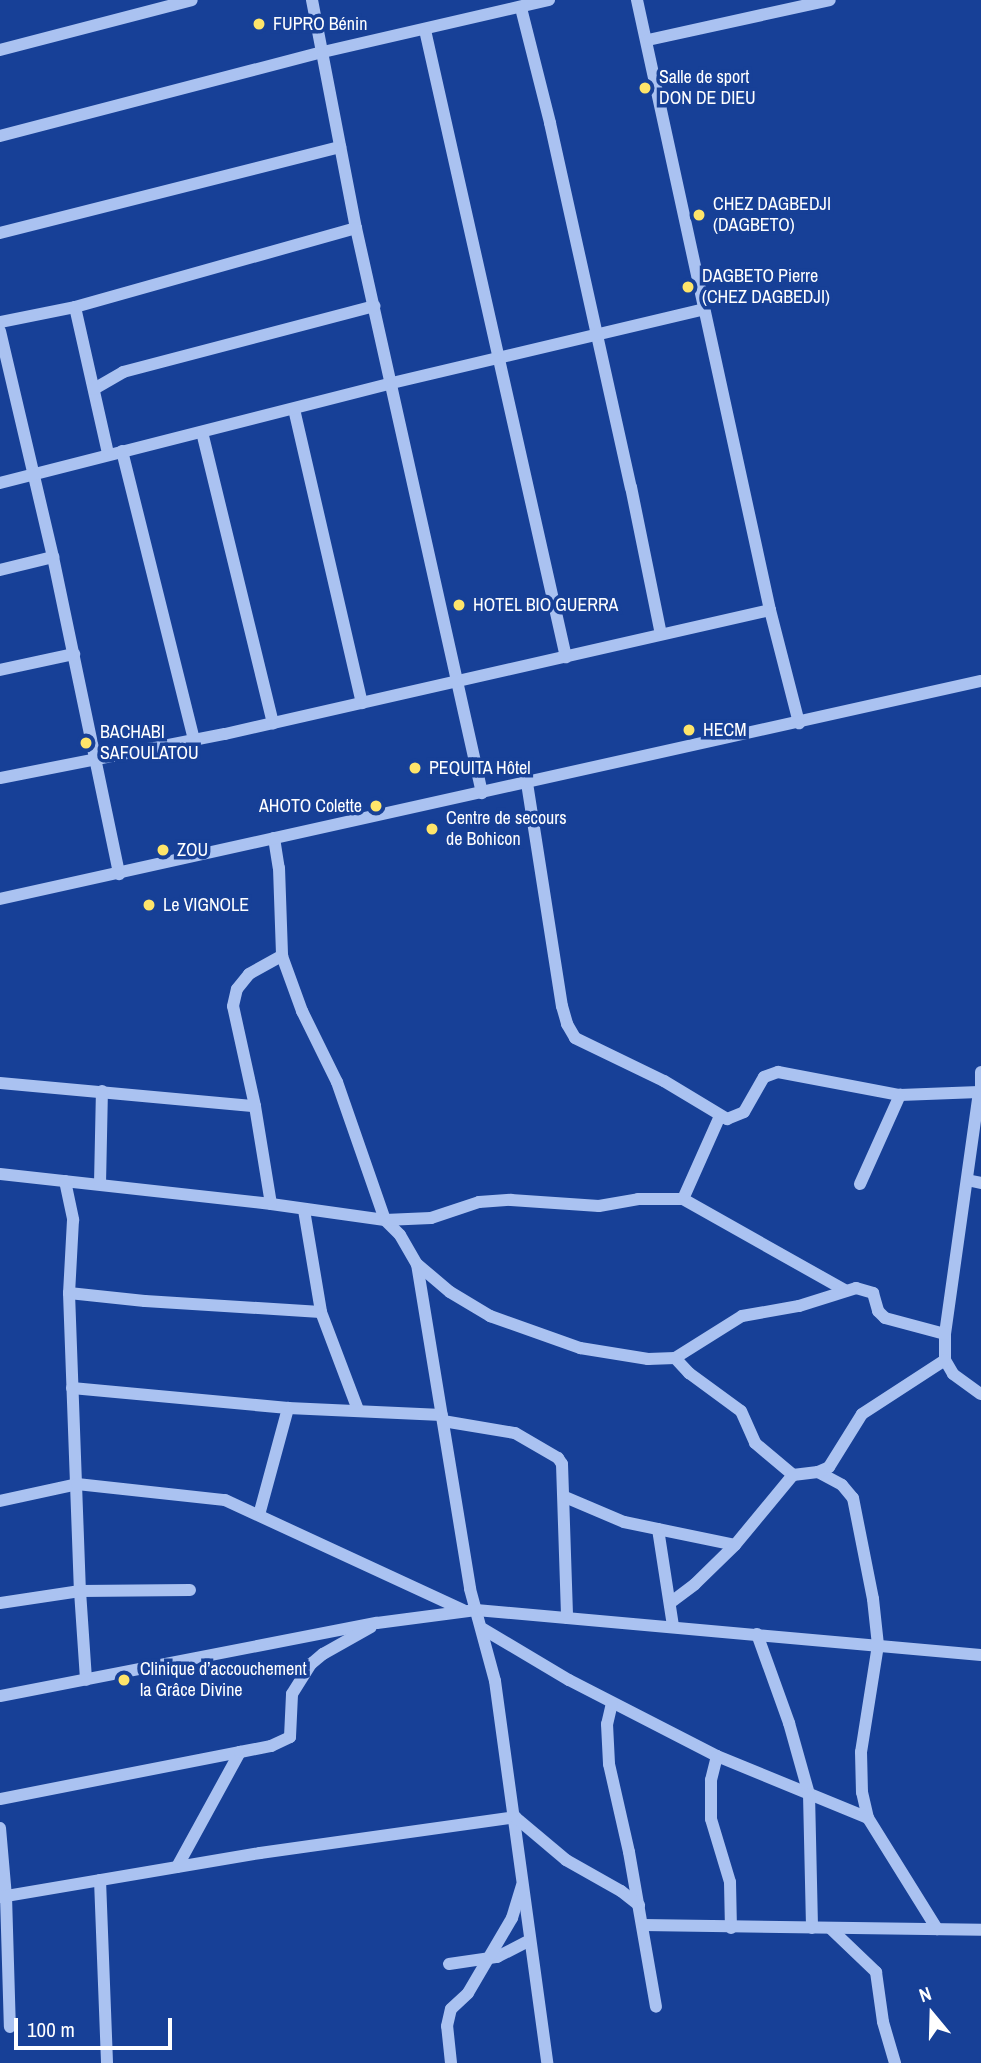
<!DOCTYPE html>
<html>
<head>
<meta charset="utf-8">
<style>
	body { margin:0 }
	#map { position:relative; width:981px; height:2063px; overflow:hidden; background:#174097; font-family:"Archivo Narrow",sans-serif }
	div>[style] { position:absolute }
	.minor>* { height:12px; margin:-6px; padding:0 6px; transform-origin:6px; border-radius:6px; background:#aac2f1 }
	.dots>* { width:19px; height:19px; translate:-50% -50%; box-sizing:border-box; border:4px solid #174097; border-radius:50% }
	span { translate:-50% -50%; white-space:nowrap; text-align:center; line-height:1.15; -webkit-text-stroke:7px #174097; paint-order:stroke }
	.poi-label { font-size:18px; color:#fff }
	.left { translate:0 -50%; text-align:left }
	.right { translate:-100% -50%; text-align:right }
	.north { position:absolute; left:897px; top:1979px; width:70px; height:70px; -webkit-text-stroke:5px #174097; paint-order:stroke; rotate:341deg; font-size:19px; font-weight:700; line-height:28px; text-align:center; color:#fff }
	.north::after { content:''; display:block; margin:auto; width:24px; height:32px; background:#fff; clip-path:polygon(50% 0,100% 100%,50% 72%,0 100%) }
	.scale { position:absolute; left:14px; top:2018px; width:158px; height:32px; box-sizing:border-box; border:4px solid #fff; border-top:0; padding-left:9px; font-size:21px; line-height:24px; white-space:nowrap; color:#fff; -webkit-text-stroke:5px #174097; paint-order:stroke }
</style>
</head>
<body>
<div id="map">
	<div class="minor">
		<div style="left:312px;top:0;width:232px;rotate:79.1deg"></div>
		<div style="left:356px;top:228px;width:579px;rotate:77.43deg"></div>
		<div style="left:637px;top:0;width:624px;rotate:77.7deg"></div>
		<div style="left:770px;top:610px;width:117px;rotate:75.6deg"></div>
		<div style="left:521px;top:8px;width:119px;rotate:75.8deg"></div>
		<div style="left:550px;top:123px;width:373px;rotate:77.5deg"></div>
		<div style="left:631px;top:487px;width:150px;rotate:78.5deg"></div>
		<div style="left:425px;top:30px;width:643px;rotate:77.33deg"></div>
		<div style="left:648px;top:40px;width:186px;rotate:-12.4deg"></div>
		<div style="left:0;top:50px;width:198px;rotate:-14.6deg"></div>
		<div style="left:0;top:136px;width:334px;rotate:-14.6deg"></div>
		<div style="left:323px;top:52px;width:232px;rotate:-13deg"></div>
		<div style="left:0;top:233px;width:351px;rotate:-14.2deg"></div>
		<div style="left:75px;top:307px;width:151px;rotate:77.3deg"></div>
		<div style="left:0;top:322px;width:76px;rotate:-11.3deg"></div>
		<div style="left:75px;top:307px;width:292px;rotate:-15.7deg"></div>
		<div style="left:0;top:331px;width:232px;rotate:76.8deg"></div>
		<div style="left:94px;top:389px;width:34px;rotate:-30deg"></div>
		<div style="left:123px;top:372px;width:260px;rotate:-14.7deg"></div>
		<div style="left:294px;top:409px;width:302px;rotate:77deg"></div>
		<div style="left:202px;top:432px;width:300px;rotate:76.3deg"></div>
		<div style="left:122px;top:451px;width:298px;rotate:76deg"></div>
		<div style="left:0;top:483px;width:405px;rotate:-14.3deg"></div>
		<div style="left:392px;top:383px;width:321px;rotate:-13.3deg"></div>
		<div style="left:0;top:570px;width:55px;rotate:-13.8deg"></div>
		<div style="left:53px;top:557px;width:324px;rotate:78.2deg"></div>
		<div style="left:0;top:670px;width:76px;rotate:-12.2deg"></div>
		<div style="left:0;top:778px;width:229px;rotate:-11.1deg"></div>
		<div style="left:225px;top:734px;width:559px;rotate:-12.82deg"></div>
		<div style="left:527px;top:783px;width:226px;rotate:81.1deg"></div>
		<div style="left:562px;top:1006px;width:19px;rotate:74deg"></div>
		<div style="left:567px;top:1024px;width:16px;rotate:60deg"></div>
		<div style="left:575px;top:1038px;width:99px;rotate:25.8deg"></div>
		<div style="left:664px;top:1081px;width:74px;rotate:31.1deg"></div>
		<div style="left:727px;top:1119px;width:18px;rotate:-22deg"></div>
		<div style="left:744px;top:1112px;width:40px;rotate:-60.3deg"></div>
		<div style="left:764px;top:1077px;width:15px;rotate:-20deg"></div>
		<div style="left:778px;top:1072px;width:124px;rotate:10.7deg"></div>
		<div style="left:900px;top:1095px;width:79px;rotate:-2.2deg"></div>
		<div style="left:979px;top:1092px;width:244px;rotate:98deg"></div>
		<div style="left:945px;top:1334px;width:26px;rotate:90deg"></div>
		<div style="left:945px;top:1360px;width:16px;rotate:60deg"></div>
		<div style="left:953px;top:1374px;width:34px;rotate:36deg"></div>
		<div style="left:274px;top:838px;width:30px;rotate:81deg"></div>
		<div style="left:279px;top:868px;width:88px;rotate:88deg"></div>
		<div style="left:282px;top:956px;width:59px;rotate:70deg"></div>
		<div style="left:302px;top:1011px;width:79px;rotate:63.8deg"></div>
		<div style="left:337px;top:1082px;width:146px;rotate:70.8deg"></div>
		<div style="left:385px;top:1220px;width:21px;rotate:45deg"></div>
		<div style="left:400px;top:1235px;width:34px;rotate:60deg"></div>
		<div style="left:417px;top:1264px;width:329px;rotate:80.7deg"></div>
		<div style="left:470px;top:1589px;width:95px;rotate:74.8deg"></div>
		<div style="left:495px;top:1681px;width:386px;rotate:82.2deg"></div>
		<div style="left:0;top:899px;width:1005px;rotate:-12.53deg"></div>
		<div style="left:981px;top:1072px;width:20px;rotate:90deg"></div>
		<div style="left:0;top:1083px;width:256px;rotate:5.2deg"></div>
		<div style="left:0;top:1174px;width:273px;rotate:6.3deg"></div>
		<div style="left:271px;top:1204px;width:115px;rotate:8deg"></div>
		<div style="left:385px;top:1220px;width:46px;rotate:-2.5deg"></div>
		<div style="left:431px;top:1218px;width:51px;rotate:-18.4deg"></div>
		<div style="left:479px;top:1202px;width:32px;rotate:-4deg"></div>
		<div style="left:511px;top:1200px;width:88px;rotate:3.9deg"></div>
		<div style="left:599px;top:1206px;width:40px;rotate:-10deg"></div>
		<div style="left:638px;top:1199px;width:45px"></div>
		<div style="left:683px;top:1199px;width:187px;rotate:29.4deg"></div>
		<div style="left:967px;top:1180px;width:14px;rotate:12deg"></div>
		<div style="left:65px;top:1181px;width:40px;rotate:78deg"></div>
		<div style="left:73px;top:1220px;width:73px;rotate:93.1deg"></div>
		<div style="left:69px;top:1293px;width:298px;rotate:87.9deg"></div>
		<div style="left:80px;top:1591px;width:89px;rotate:86.1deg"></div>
		<div style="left:100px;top:1184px;width:93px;rotate:-88.8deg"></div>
		<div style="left:860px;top:1184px;width:98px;rotate:-65.8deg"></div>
		<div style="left:683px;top:1199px;width:91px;rotate:-66deg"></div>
		<div style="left:271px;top:1204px;width:99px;rotate:-99.3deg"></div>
		<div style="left:255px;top:1106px;width:102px;rotate:-102.4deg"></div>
		<div style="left:233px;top:1006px;width:17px;rotate:-77deg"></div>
		<div style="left:237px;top:989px;width:19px;rotate:-51deg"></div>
		<div style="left:249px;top:974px;width:38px;rotate:-29deg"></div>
		<div style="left:304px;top:1210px;width:103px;rotate:80.5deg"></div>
		<div style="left:321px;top:1312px;width:105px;rotate:69.3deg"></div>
		<div style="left:417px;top:1264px;width:43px;rotate:40.3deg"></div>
		<div style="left:450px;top:1292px;width:47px;rotate:31deg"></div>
		<div style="left:490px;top:1316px;width:96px;rotate:19.6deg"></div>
		<div style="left:580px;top:1348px;width:69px;rotate:9.2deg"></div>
		<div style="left:648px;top:1359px;width:27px;rotate:-2deg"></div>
		<div style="left:675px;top:1358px;width:79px;rotate:-32.1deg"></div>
		<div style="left:742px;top:1316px;width:58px;rotate:-10deg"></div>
		<div style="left:799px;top:1306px;width:60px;rotate:-17.5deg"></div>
		<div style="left:856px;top:1288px;width:18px;rotate:16deg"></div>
		<div style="left:873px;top:1293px;width:19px;rotate:74deg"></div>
		<div style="left:878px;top:1311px;width:10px;rotate:45deg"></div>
		<div style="left:885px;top:1318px;width:62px;rotate:14.9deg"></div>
		<div style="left:69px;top:1293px;width:76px;rotate:6deg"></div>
		<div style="left:145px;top:1301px;width:176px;rotate:3.6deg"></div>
		<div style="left:675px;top:1358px;width:21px;rotate:47deg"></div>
		<div style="left:689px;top:1373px;width:64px;rotate:36.2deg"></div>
		<div style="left:741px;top:1411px;width:35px;rotate:66deg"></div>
		<div style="left:755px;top:1443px;width:50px;rotate:40.1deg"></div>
		<div style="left:72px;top:1388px;width:217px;rotate:5.3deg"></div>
		<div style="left:288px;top:1408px;width:154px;rotate:2.6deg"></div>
		<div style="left:443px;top:1421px;width:73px;rotate:9.5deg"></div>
		<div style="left:515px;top:1433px;width:50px;rotate:30.2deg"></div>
		<div style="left:558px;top:1458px;width:7px;rotate:56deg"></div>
		<div style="left:562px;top:1464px;width:154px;rotate:88.1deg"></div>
		<div style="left:818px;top:1472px;width:27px;rotate:28deg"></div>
		<div style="left:842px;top:1485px;width:17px;rotate:50deg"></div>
		<div style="left:853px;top:1498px;width:103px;rotate:78.8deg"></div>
		<div style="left:873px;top:1599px;width:46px;rotate:83.8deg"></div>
		<div style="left:878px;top:1645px;width:108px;rotate:99deg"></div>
		<div style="left:861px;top:1752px;width:40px;rotate:88.6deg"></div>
		<div style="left:862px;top:1792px;width:27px;rotate:77deg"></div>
		<div style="left:868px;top:1818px;width:131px;rotate:58.1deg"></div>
		<div style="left:565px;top:1497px;width:64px;rotate:23deg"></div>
		<div style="left:624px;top:1522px;width:113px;rotate:11.7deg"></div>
		<div style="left:0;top:1501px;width:79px;rotate:-12.4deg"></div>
		<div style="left:77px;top:1484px;width:149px;rotate:6.2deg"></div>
		<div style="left:225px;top:1500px;width:262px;rotate:24.8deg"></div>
		<div style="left:259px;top:1515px;width:111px;rotate:-74.8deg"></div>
		<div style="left:658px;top:1529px;width:98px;rotate:81.2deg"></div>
		<div style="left:0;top:1603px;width:81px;rotate:-8.5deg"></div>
		<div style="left:80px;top:1591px;width:110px;rotate:-0.5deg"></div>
		<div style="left:670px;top:1603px;width:31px;rotate:-37deg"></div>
		<div style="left:695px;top:1584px;width:56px;rotate:-44.3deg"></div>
		<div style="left:735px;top:1545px;width:91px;rotate:-50.4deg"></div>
		<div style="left:793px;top:1475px;width:25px;rotate:-7deg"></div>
		<div style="left:818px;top:1472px;width:12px;rotate:-24deg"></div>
		<div style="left:829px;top:1467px;width:62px;rotate:-58.1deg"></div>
		<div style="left:862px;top:1414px;width:99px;rotate:-33deg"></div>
		<div style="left:483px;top:1629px;width:100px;rotate:30.7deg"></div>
		<div style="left:569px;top:1680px;width:166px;rotate:27.2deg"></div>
		<div style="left:717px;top:1756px;width:163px;rotate:22.3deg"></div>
		<div style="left:757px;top:1634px;width:95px;rotate:70.2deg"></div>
		<div style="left:789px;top:1723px;width:74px;rotate:74.3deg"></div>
		<div style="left:809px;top:1794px;width:134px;rotate:88.7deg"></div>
		<div style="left:0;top:1696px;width:384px;rotate:-11deg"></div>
		<div style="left:377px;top:1623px;width:100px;rotate:-7.5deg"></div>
		<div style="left:476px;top:1610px;width:507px;rotate:5.09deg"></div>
		<div style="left:612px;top:1703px;width:22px;rotate:103deg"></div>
		<div style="left:607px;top:1724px;width:40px;rotate:87.1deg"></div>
		<div style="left:609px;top:1764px;width:90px;rotate:77.2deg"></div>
		<div style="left:629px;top:1852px;width:157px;rotate:80.1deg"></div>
		<div style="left:717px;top:1756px;width:25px;rotate:104deg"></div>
		<div style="left:711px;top:1780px;width:39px;rotate:90deg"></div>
		<div style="left:711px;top:1819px;width:66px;rotate:73.2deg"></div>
		<div style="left:730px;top:1882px;width:46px;rotate:88.8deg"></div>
		<div style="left:0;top:1799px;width:245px;rotate:-11.1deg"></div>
		<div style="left:0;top:1828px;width:68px;rotate:85deg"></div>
		<div style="left:6px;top:1896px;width:131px;rotate:88.3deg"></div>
		<div style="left:177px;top:1867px;width:131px;rotate:-61.3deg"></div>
		<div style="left:240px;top:1752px;width:32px;rotate:-11deg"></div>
		<div style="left:271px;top:1746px;width:21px;rotate:-25deg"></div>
		<div style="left:290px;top:1737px;width:43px;rotate:-87.3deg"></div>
		<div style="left:292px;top:1694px;width:36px;rotate:-58deg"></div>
		<div style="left:311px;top:1664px;width:16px;rotate:-40deg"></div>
		<div style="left:323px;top:1654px;width:55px;rotate:-29.4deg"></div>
		<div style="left:100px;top:1880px;width:183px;rotate:87.8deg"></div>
		<div style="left:0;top:1897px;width:264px;rotate:-9.6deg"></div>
		<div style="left:260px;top:1853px;width:258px;rotate:-8deg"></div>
		<div style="left:515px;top:1817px;width:67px;rotate:40.1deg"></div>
		<div style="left:566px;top:1860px;width:63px;rotate:29.4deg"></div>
		<div style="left:621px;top:1891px;width:23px;rotate:38deg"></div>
		<div style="left:643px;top:1925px;width:338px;rotate:0.8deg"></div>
		<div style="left:830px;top:1928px;width:64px;rotate:43.7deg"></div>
		<div style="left:876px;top:1972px;width:50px;rotate:82deg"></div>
		<div style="left:883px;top:2022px;width:43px;rotate:73.7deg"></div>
		<div style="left:449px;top:1964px;width:49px;rotate:-8.3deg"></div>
		<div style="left:497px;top:1957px;width:37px;rotate:-27deg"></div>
		<div style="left:451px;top:2063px;width:37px;rotate:-96deg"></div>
		<div style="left:447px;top:2026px;width:17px;rotate:-77deg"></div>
		<div style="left:451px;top:2009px;width:23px;rotate:-43deg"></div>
		<div style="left:468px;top:1993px;width:87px;rotate:-59.6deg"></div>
		<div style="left:512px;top:1918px;width:34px;rotate:-73deg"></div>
	</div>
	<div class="dots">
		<div style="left:259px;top:24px;background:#ffe56a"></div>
		<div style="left:645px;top:88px;background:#ffe56a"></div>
		<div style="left:699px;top:215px;background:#ffe56a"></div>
		<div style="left:688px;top:287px;background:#ffe56a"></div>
		<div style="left:459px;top:605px;background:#ffe56a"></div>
		<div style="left:689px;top:730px;background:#ffe56a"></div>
		<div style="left:86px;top:743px;background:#ffe56a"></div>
		<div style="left:415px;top:768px;background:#ffe56a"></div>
		<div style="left:376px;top:806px;background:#ffe56a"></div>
		<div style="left:432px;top:829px;background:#ffe56a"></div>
		<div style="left:163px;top:850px;background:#ffe56a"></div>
		<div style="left:149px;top:905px;background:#ffe56a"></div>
		<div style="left:124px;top:1680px;background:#ffe56a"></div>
	</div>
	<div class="poi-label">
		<span class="left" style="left:273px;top:24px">FUPRO Bénin</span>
		<span class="left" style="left:659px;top:88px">Salle de sport<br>DON DE DIEU</span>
		<span class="left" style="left:713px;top:215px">CHEZ DAGBEDJI<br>(DAGBETO)</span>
		<span class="left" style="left:702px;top:287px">DAGBETO Pierre<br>(CHEZ DAGBEDJI)</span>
		<span class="left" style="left:473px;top:605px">HOTEL BIO GUERRA</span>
		<span class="left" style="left:703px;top:730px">HECM</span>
		<span class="left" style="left:100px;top:743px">BACHABI<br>SAFOULATOU</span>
		<span class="left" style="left:429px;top:768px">PEQUITA Hôtel</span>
		<span class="right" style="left:362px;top:806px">AHOTO Colette</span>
		<span class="left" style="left:446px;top:829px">Centre de secours<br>de Bohicon</span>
		<span class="left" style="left:177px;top:850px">ZOU</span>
		<span class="left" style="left:163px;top:905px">Le VIGNOLE</span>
		<span class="left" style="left:140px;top:1680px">Clinique d’accouchement<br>la Grâce Divine</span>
	</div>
	<div class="north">N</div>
	<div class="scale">100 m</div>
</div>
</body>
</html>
